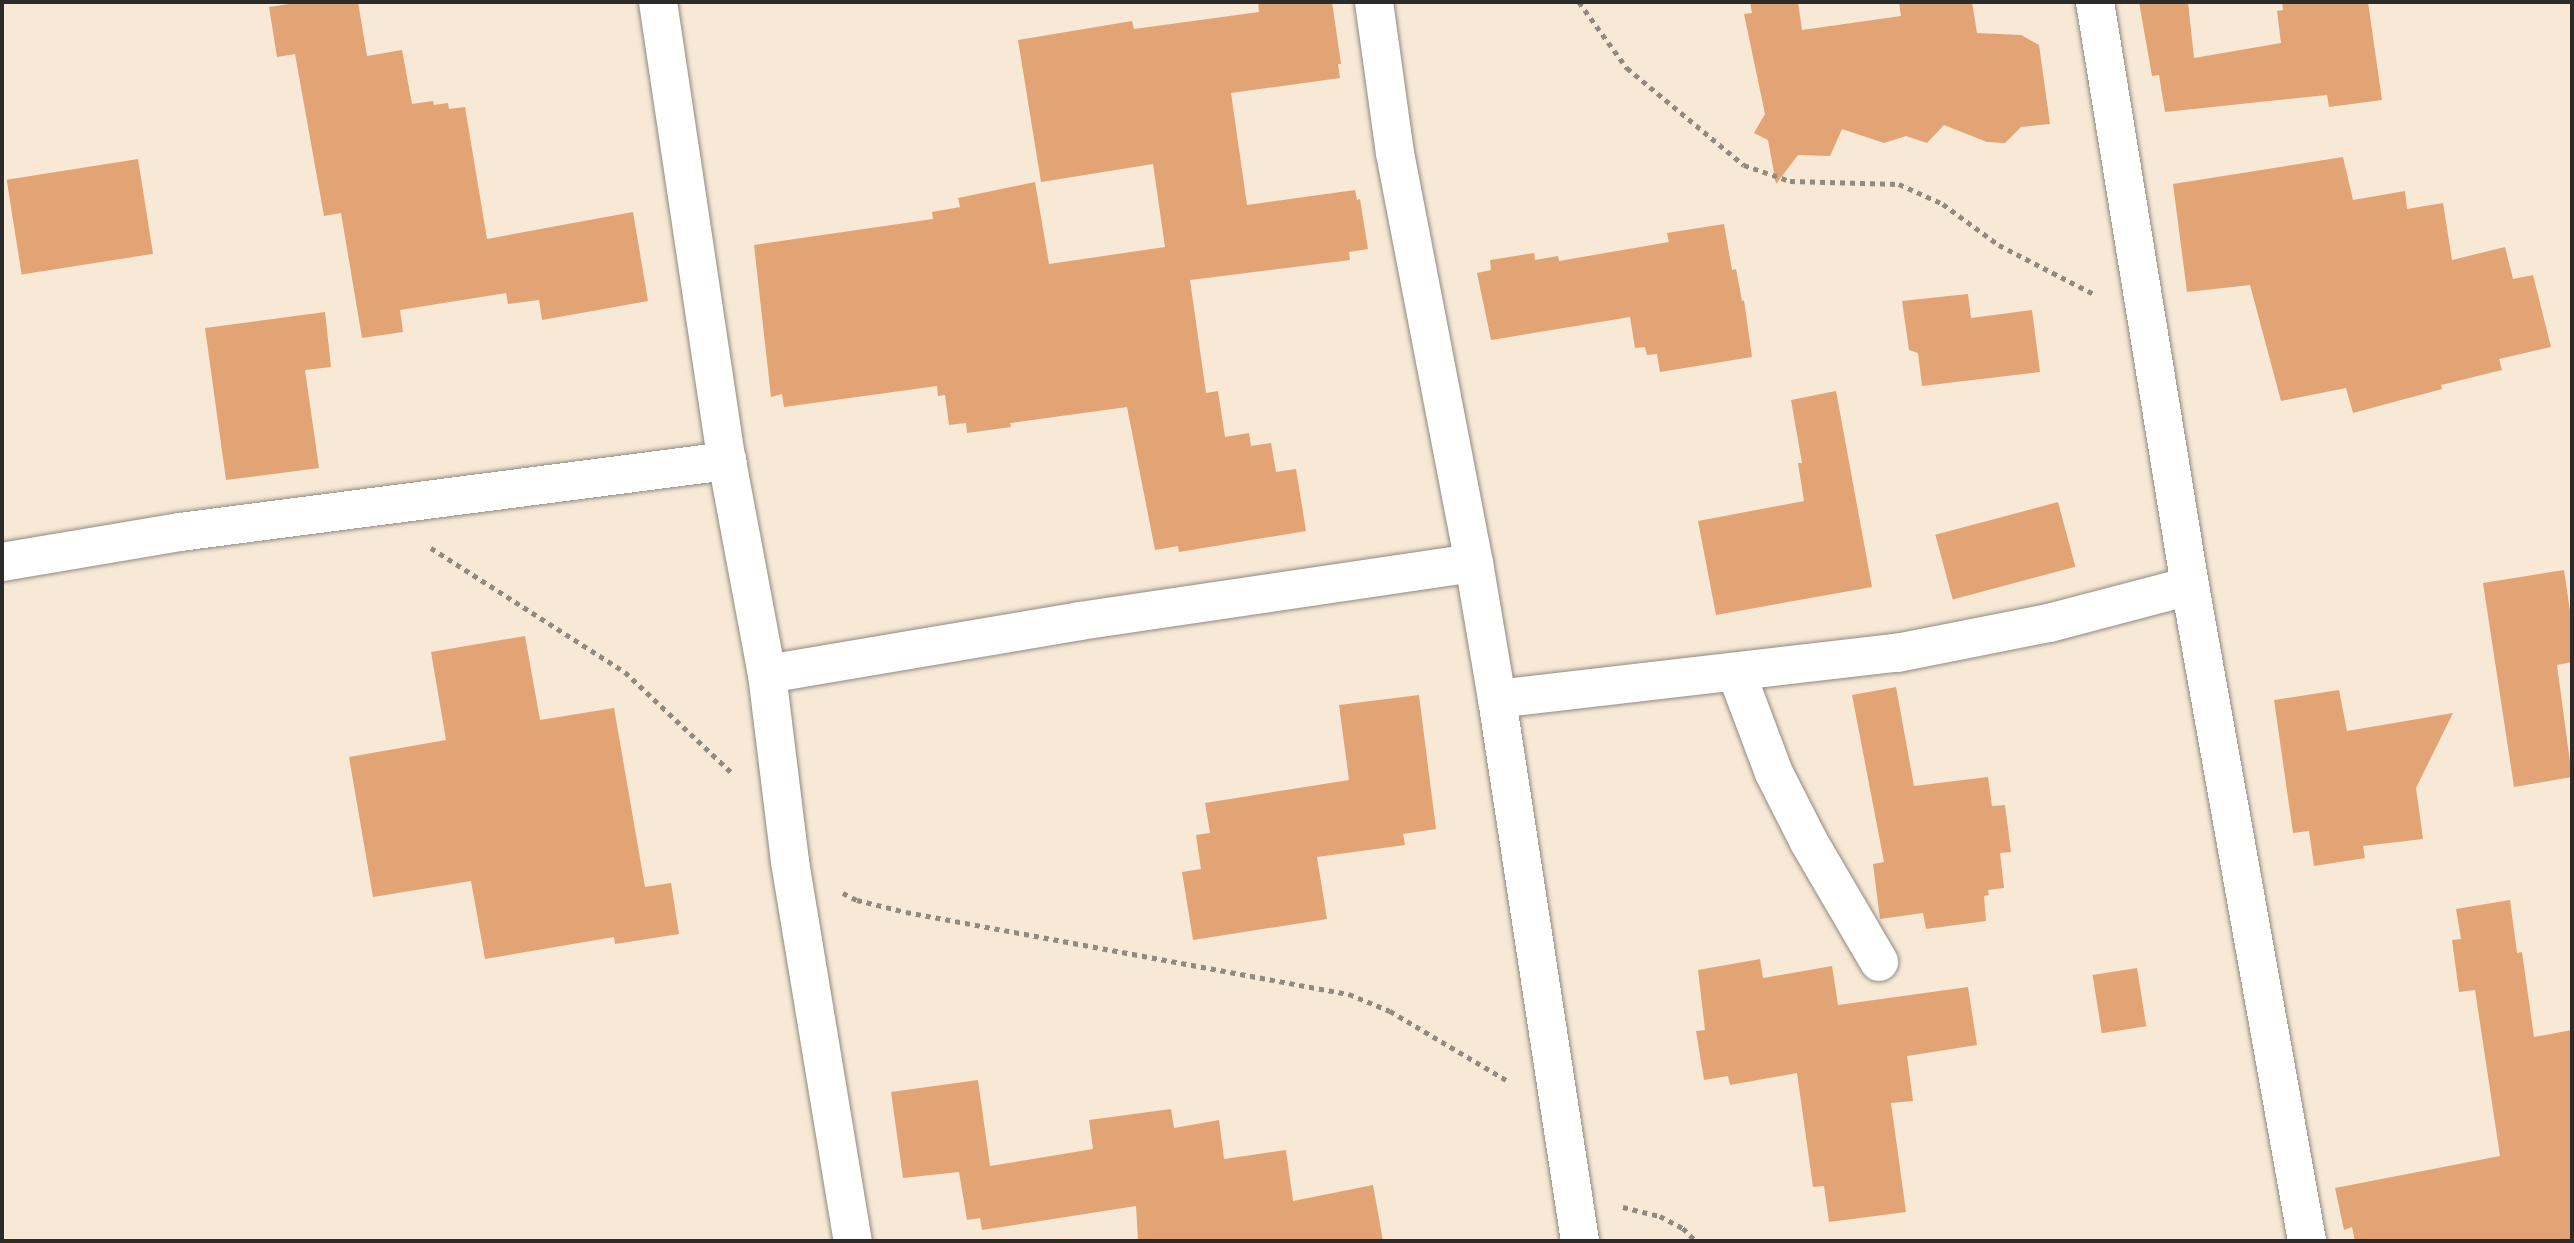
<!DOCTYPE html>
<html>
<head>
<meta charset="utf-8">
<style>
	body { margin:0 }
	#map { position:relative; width:2574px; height:1243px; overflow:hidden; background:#f7e9d6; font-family:"Comic Neue",sans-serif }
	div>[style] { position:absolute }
	.building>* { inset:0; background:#e2a475; transform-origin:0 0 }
	.path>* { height:4.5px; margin-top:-2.25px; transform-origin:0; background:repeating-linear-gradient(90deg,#918a80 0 5px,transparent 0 10px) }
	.roads { filter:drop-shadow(0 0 2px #918a80) drop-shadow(0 0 2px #918a80) }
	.street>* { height:38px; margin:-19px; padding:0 19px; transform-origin:19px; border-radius:19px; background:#fff }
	span { translate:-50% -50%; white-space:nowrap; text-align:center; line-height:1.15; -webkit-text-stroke:6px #fff; paint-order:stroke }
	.frame { position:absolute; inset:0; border:4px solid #2b2b2b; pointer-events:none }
</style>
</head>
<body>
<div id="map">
	<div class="building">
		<div style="clip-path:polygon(302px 2px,358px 2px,367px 56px,402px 50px,412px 104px,433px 101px,434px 105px,448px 103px,449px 109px,465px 107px,487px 239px,633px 212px,648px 301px,542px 320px,539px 300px,508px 304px,506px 293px,400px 310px,403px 332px,362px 338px,341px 213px,324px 216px,295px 54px,277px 57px,269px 7px)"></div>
		<div style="clip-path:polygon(1258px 2px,1332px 2px,1341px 64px,1338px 64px,1340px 78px,1231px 93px,1247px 205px,1355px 190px,1357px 200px,1360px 199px,1368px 249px,1349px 252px,1350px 260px,1190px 280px,1206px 393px,1218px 391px,1225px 437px,1249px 433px,1251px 446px,1271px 443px,1276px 472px,1296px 469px,1306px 531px,1179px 552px,1178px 546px,1155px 550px,1127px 407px,1010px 423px,1011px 427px,967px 433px,966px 423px,949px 425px,945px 395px,938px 396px,937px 386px,784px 407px,782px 394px,771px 397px,754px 245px,933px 219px,932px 212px,960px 207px,958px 198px,1035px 182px,1049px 264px,1165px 247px,1153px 164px,1041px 182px,1018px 40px,1132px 21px,1134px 29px,1259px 12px)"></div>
		<div style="clip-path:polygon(1750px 2px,1798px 2px,1802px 30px,1901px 16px,1899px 2px,1972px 2px,1977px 33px,2021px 35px,2039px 45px,2050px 124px,2021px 127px,2005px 143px,1987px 142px,1944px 125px,1927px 143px,1906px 136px,1884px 143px,1842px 129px,1830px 156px,1798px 155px,1776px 184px,1768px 140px,1754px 133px,1765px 114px,1744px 14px,1752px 13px)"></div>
		<div style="clip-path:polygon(2139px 2px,2188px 2px,2194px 58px,2281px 43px,2277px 11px,2283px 10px,2282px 2px,2368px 2px,2382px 100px,2329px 107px,2327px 95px,2165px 112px,2159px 75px,2152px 76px)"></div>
		<div style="clip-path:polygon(2343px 157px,2353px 200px,2405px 191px,2407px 209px,2443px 203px,2452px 260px,2505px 247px,2513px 279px,2533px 275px,2551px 347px,2499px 359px,2502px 370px,2441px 385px,2442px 389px,2353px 413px,2346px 388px,2281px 401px,2250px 285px,2187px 292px,2173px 184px)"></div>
		<div style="left:138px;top:159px;width:96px;height:133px;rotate:81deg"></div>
		<div style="clip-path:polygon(1724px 224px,1732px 270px,1736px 269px,1742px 301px,1744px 300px,1752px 357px,1660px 372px,1657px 354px,1647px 355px,1645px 347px,1635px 348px,1630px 317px,1491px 340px,1477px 273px,1491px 270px,1490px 260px,1534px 253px,1535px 260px,1558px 256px,1559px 261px,1669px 242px,1667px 233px)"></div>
		<div style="clip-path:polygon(1968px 294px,1971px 318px,2032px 310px,2040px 372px,1922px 386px,1918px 353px,1909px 350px,1902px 301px)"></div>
		<div style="clip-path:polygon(325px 312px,331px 367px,305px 370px,319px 468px,226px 480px,205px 328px)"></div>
		<div style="clip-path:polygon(1836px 391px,1872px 587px,1716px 615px,1698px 521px,1804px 501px,1798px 463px,1802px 463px,1791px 400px)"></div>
		<div style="left:2058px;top:502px;width:67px;height:127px;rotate:75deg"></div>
		<div style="clip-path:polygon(2564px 570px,2572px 625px,2572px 662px,2557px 665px,2572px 777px,2514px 787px,2483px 583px)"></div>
		<div style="clip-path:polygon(525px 636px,540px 720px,614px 708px,645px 887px,671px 883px,679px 934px,615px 944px,614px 937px,485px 959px,471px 881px,373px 897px,349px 757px,446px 740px,431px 652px)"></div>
		<div style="clip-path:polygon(1896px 687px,1914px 786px,1988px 777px,1992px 806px,2005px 805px,2011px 852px,2000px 853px,2004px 888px,1988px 890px,1989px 895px,1984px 896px,1986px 921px,1926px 929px,1923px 913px,1880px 919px,1873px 864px,1884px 862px,1852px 695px)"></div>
		<div style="clip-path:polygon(2339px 690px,2347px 731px,2453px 713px,2416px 788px,2423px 839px,2363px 846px,2365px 858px,2314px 866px,2309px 831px,2293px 833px,2274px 700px)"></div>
		<div style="clip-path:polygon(1419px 695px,1436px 829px,1403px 834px,1405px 845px,1317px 857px,1327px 919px,1193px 940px,1182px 872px,1201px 869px,1196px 835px,1210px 833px,1205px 803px,1349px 780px,1339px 705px)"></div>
		<div style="clip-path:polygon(2510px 900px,2517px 953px,2522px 952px,2534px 1037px,2572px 1030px,2572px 1241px,2355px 1241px,2352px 1227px,2344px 1230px,2335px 1188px,2500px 1156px,2475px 990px,2459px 992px,2452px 940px,2461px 939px,2456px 909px)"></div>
		<div style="clip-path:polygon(1760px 959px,1763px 978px,1832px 966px,1838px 1005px,1968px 987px,1977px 1045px,1907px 1056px,1913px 1101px,1891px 1103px,1906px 1212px,1829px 1222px,1824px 1186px,1813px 1187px,1797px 1073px,1730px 1085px,1728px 1076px,1704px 1080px,1696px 1031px,1705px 1030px,1698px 970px)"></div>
		<div style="left:2137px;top:968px;width:59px;height:45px;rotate:81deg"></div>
		<div style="clip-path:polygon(978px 1080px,990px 1166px,1093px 1149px,1089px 1120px,1171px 1109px,1174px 1128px,1219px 1120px,1224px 1159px,1286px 1150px,1293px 1201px,1373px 1185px,1383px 1241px,1138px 1241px,1136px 1206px,982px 1230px,980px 1218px,967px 1220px,959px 1172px,903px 1178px,891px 1092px)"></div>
	</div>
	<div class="path">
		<div style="left:1579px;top:2px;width:82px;rotate:54deg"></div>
		<div style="left:1627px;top:68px;width:152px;rotate:39.7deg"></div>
		<div style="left:1744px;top:165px;width:49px;rotate:19.2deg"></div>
		<div style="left:1790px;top:181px;width:109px;rotate:1.6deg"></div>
		<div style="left:1899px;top:184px;width:48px;rotate:24.4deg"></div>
		<div style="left:1943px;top:204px;width:69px;rotate:36.2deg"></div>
		<div style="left:1999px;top:245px;width:109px;rotate:27.3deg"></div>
		<div style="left:431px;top:548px;width:230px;rotate:32.6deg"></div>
		<div style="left:625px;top:672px;width:146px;rotate:43.3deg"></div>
		<div style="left:843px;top:893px;width:16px;rotate:27deg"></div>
		<div style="left:857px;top:900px;width:50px;rotate:13.8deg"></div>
		<div style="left:906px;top:912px;width:451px;rotate:10.5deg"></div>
		<div style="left:1349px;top:994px;width:44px;rotate:22.5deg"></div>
		<div style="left:1390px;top:1011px;width:137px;rotate:30.7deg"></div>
		<div style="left:1623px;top:1207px;width:38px;rotate:14deg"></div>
		<div style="left:1660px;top:1216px;width:26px;rotate:28deg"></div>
		<div style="left:1683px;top:1228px;width:18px;rotate:45deg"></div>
	</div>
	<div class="roads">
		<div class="street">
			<div style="left:658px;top:2px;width:464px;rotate:81.5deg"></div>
			<div style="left:727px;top:461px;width:217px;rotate:79.4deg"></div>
			<div style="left:767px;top:674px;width:189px;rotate:83deg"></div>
			<div style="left:790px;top:862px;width:384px;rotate:80.6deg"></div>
			<div style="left:1374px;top:2px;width:152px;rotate:82.1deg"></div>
			<div style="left:1395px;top:153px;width:418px;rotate:79.1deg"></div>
			<div style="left:1474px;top:563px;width:138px;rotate:80.4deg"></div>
			<div style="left:1497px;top:699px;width:548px;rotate:81.29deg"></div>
			<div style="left:2095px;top:2px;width:592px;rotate:80.76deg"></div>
			<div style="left:2190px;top:586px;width:665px;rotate:79.87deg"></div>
			<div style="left:2px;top:562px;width:181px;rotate:-9.6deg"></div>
			<div style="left:180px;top:532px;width:552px;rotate:-7.4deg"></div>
			<div style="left:1736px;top:672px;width:108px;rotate:69.4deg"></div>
			<div style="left:1774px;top:773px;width:77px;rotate:63.1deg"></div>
			<div style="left:1809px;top:842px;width:139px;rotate:59.7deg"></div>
			<div style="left:767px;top:674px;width:317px;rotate:-9.6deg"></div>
			<div style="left:1080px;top:621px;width:398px;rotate:-8.4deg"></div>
			<div style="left:1497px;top:699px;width:403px;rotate:-6.6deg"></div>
			<div style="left:1897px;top:653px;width:155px;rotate:-11.2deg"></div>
			<div style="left:2049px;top:623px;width:146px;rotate:-14.7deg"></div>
		</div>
	</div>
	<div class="frame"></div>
</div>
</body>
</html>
